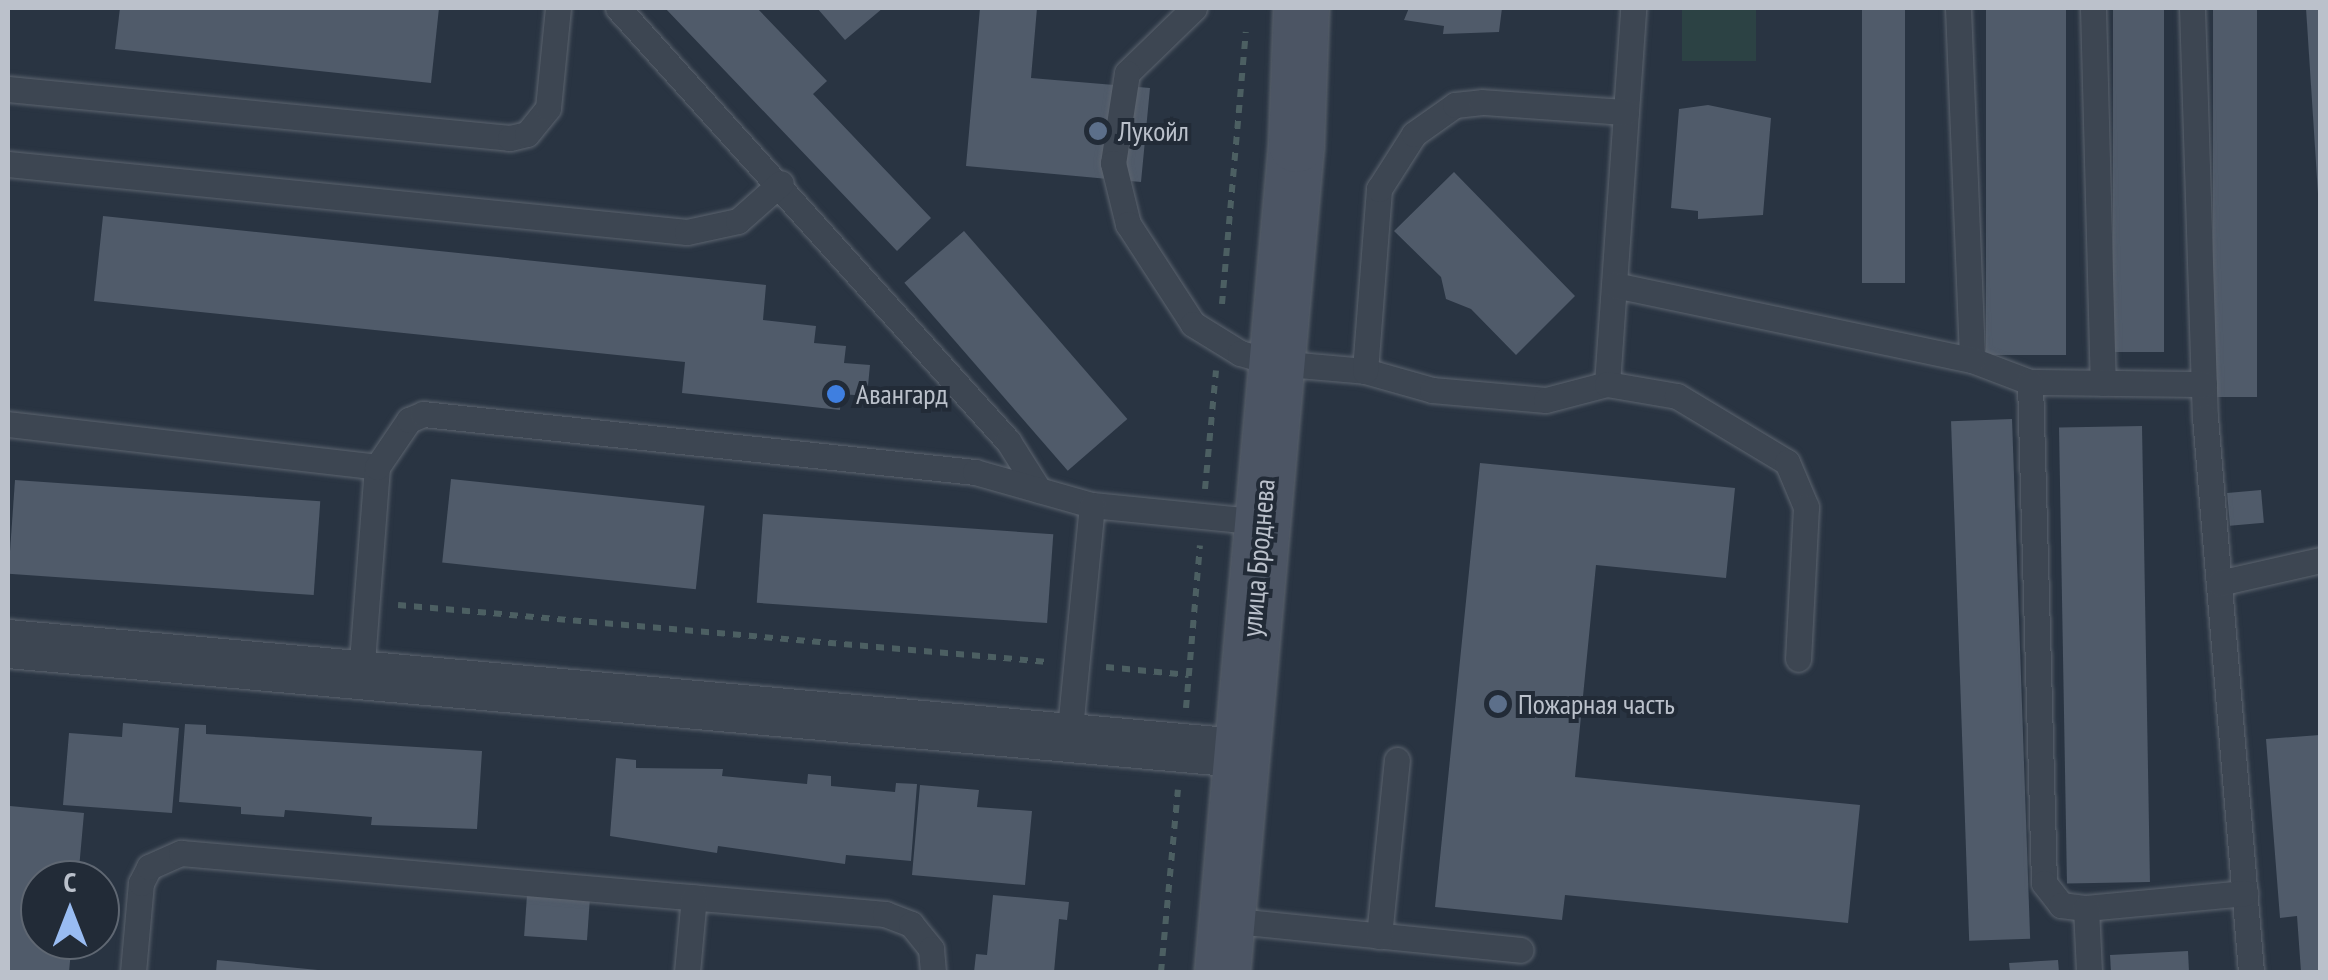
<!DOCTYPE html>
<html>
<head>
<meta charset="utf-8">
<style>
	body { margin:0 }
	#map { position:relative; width:2328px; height:980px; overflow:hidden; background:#293442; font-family:"PT Sans Narrow",sans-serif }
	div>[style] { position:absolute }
	.green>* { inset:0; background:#2c4244; transform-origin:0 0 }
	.building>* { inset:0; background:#505b6a; transform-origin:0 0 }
	.path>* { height:6px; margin-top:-3px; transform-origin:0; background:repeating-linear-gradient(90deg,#4c5f62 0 8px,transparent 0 16px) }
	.roads { filter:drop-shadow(0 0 2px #5c646f) drop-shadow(0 0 2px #5c646f) }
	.service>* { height:25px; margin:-12.5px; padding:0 12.5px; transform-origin:12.5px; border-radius:12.5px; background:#3d4652 }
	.minor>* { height:48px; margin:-24px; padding:0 24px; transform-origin:24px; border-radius:24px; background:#3d4652 }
	.secondary>* { height:55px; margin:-27.5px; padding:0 27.5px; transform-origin:27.5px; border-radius:27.5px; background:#4c5564 }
	.dots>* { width:28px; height:28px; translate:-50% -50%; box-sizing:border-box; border:5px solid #222b37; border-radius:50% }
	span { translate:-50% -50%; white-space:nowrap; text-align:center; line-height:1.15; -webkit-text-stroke:8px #222b37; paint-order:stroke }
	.poi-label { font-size:28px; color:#bbc1cb }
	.left { translate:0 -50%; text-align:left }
	.street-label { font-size:28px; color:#bbc1cb }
	.frame { position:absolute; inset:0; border:10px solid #bbc1cb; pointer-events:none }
	.north { position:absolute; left:20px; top:860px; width:100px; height:100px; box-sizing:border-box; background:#222b37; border:2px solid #5f6772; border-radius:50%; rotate:0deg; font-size:28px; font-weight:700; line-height:40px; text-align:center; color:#bbc1cb }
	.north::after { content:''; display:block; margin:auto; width:35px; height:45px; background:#99bcf2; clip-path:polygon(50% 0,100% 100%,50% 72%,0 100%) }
</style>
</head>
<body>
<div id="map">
	<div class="green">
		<div style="left:1682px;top:8px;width:74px;height:53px"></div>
	</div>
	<div class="building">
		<div style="clip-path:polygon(120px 8px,439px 8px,431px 83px,115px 49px)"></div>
		<div style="clip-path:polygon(665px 8px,757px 8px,827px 81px,813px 94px,931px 218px,897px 251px)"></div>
		<div style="clip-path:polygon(817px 8px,883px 8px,845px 40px)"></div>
		<div style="clip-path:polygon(980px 8px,1037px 8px,1031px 78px,1150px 88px,1141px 182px,966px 166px)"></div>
		<div style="clip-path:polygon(1409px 8px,1502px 8px,1499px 32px,1443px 34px,1444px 26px,1404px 20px)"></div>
		<div style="left:1862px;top:8px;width:43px;height:275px"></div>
		<div style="left:1986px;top:8px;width:80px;height:347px"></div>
		<div style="left:2113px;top:8px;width:51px;height:344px"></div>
		<div style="left:2213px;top:8px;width:44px;height:389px"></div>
		<div style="clip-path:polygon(2306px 8px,2320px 8px,2320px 194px,2318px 194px)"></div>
		<div style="clip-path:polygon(1708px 105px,1771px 118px,1763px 215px,1698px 219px,1698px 211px,1671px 208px,1679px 109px)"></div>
		<div style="clip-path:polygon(1454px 172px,1575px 296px,1516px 355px,1471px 309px,1446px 299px,1441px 277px,1394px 231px)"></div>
		<div style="clip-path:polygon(103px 216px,766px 285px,763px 320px,816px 326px,814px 343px,846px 346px,844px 363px,870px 365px,867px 396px,841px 394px,840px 410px,682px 393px,685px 362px,94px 301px)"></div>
		<div style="left:964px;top:231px;width:249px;height:79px;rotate:49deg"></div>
		<div style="left:2012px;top:419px;width:520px;height:61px;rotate:88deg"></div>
		<div style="left:2142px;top:426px;width:456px;height:83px;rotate:89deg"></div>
		<div style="clip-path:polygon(1480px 463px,1735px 488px,1726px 578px,1596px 565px,1575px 777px,1860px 805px,1848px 923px,1565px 895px,1562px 920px,1435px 907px)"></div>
		<div style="left:451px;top:479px;width:255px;height:84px;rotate:6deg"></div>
		<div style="left:15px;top:480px;width:306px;height:94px;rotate:4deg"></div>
		<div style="left:2261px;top:490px;width:33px;height:34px;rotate:85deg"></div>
		<div style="left:763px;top:514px;width:291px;height:89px;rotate:4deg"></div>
		<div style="clip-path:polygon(123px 723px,179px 728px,172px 813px,63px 805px,69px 733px,122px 737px)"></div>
		<div style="clip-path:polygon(185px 724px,206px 725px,206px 734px,482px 751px,477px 829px,371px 825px,372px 817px,285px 810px,284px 817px,241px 814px,241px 807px,179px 802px)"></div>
		<div style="clip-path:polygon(2320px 735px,2320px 972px,2301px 972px,2297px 916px,2280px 918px,2266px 739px)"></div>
		<div style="clip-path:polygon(616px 758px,636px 760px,636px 768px,723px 769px,722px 776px,807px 784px,808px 774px,831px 776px,831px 786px,895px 792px,896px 783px,917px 784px,911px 861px,846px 855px,845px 864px,718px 846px,717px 853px,610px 836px)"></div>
		<div style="clip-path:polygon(920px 785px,979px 790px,977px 807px,1032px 811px,1025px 885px,912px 875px)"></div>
		<div style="clip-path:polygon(10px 806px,84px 813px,78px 880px,40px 880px,40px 940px,72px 940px,69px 972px,8px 972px)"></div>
		<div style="left:527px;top:895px;width:63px;height:41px;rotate:4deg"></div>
		<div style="clip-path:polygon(993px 895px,1069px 902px,1067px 920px,1059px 919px,1054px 972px,974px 972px,976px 954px,987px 955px)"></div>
		<div style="clip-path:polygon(2188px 951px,2189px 972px,2111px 972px,2110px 955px)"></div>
		<div style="clip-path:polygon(217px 960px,318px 970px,318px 972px,216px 972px)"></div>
		<div style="clip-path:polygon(2058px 960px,2059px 972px,2010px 972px,2009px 963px)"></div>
	</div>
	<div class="path">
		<div style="left:1222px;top:304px;width:273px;rotate:-85deg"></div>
		<div style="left:1205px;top:489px;width:119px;rotate:-84.7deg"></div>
		<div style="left:398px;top:605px;width:652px;rotate:5.01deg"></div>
		<div style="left:1106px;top:667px;width:83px;rotate:5.5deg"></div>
		<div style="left:1186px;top:708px;width:163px;rotate:-85.1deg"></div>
		<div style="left:1161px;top:972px;width:183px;rotate:-84.7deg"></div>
	</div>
	<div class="roads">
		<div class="service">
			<div style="left:618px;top:8px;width:583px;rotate:47.99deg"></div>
			<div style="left:1008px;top:441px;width:58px;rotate:57.7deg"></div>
			<div style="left:1194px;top:8px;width:93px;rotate:135.9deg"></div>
			<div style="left:1127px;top:73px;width:91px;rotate:98.8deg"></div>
			<div style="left:1113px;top:163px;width:63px;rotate:76.2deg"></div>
			<div style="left:1128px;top:224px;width:119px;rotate:57deg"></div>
			<div style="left:1193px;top:324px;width:55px;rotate:31.7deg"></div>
			<div style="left:1240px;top:353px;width:37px;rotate:16deg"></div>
			<div style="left:1276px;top:363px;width:89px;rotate:5.1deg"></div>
			<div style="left:1365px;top:371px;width:70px;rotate:15.8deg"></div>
			<div style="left:1432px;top:390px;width:114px;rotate:5deg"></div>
			<div style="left:1546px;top:400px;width:63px;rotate:-14.7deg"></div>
			<div style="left:1607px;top:384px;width:377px;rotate:-86deg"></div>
			<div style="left:1958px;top:8px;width:352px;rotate:87.7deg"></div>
			<div style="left:1972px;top:360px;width:62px;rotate:20.8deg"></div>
			<div style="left:2093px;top:8px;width:375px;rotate:88.5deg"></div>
			<div style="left:2192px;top:8px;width:409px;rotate:88.2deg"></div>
			<div style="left:2205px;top:417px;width:557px;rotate:85.26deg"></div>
			<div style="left:8px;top:89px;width:504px;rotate:5.57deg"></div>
			<div style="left:510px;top:138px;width:17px;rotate:-13deg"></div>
			<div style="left:527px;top:134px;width:33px;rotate:-51deg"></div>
			<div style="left:548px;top:108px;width:100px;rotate:-84.3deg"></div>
			<div style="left:8px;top:164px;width:682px;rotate:5.72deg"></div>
			<div style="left:687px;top:232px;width:52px;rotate:-12.2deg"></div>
			<div style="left:738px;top:221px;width:57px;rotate:-41.5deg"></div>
			<div style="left:1615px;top:285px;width:365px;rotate:11.9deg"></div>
			<div style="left:1365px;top:371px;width:183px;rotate:-85.6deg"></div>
			<div style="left:1379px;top:189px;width:65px;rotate:-57.5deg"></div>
			<div style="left:1414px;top:134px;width:50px;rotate:-35.3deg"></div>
			<div style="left:1455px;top:105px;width:27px;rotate:-6deg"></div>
			<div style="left:1482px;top:102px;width:144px;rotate:4deg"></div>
			<div style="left:1607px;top:384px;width:71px;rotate:9.7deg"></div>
			<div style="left:1677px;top:396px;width:128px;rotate:31deg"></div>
			<div style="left:1787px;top:462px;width:49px;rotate:67.1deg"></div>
			<div style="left:1806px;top:507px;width:152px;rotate:93deg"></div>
			<div style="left:2204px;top:384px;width:174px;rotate:-179.3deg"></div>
			<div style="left:2030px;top:382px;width:501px;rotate:88.4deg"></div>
			<div style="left:2044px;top:883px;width:28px;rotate:52deg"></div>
			<div style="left:2061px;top:905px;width:25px;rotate:7deg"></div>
			<div style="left:2086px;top:908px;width:160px;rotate:-5.4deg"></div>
			<div style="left:8px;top:424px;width:371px;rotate:6.6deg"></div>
			<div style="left:377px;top:467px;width:207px;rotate:94.4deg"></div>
			<div style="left:377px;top:467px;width:57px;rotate:-55.8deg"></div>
			<div style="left:409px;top:420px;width:15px;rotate:-23deg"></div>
			<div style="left:423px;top:414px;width:555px;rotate:6deg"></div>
			<div style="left:975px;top:472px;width:122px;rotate:15.8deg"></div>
			<div style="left:1092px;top:505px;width:171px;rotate:5.7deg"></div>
			<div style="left:2219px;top:583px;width:104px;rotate:-12.8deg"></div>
			<div style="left:1069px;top:739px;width:235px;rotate:-84.4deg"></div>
			<div style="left:2086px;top:908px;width:64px;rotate:87.3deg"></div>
			<div style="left:1226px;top:920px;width:296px;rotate:5.8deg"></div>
			<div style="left:1379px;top:936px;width:177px;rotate:-84.2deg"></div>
			<div style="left:133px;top:972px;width:89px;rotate:-84.9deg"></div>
			<div style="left:141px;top:883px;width:18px;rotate:-63deg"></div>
			<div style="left:149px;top:867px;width:35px;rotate:-24deg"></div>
			<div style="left:181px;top:853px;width:707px;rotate:4.95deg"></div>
			<div style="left:885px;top:914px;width:28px;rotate:21deg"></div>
			<div style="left:911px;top:924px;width:32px;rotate:51deg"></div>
			<div style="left:931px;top:949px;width:23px;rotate:85deg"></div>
			<div style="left:687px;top:972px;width:75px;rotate:-84.7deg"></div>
		</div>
		<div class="minor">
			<div style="left:8px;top:644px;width:1237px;rotate:5.06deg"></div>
		</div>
		<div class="secondary">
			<div style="left:1222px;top:972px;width:831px;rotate:-84.89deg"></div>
			<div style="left:1296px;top:144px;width:136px;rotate:-87.9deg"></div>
		</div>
	</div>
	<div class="dots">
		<div style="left:1098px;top:131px;background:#5c6f8a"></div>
		<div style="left:836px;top:394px;background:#3f7fe0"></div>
		<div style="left:1498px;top:704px;background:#5c6f8a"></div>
	</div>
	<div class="poi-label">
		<span class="left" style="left:1118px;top:131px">Лукойл</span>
		<span class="left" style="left:856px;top:394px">Авангард</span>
		<span class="left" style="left:1518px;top:704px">Пожарная часть</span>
	</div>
	<div class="street-label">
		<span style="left:1258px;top:558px;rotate:-85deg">улица Броднева</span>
	</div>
	<div class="frame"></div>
	<div class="north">С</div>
</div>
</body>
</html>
